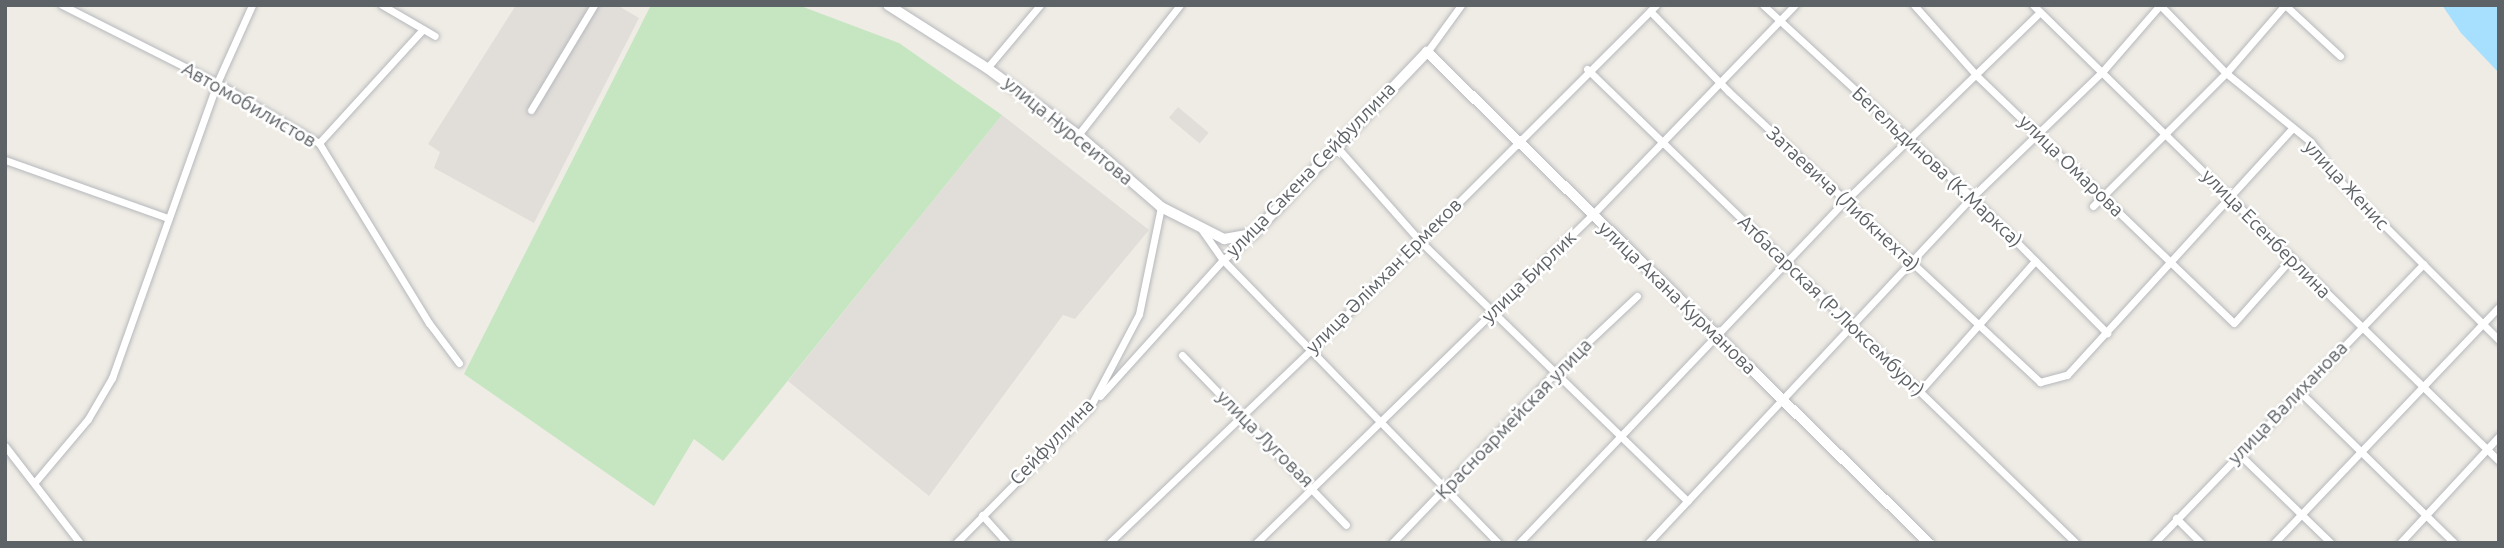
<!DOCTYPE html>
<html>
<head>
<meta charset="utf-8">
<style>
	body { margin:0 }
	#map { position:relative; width:2504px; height:548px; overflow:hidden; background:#efece5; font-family:Ubuntu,sans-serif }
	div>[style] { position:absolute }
	.industrial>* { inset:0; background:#e1deda; transform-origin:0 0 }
	.green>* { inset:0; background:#c6e6c2 }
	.water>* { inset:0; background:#a7e0fe }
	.roads { filter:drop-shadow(0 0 2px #b6b8bc) drop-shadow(0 0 2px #b6b8bc) }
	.street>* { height:7px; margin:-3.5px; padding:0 3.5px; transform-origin:3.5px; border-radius:3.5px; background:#fff }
	.secondary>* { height:10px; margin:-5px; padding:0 5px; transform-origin:5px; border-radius:5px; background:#fff }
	span { translate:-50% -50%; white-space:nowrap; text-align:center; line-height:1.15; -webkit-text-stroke:5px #fff; paint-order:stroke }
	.street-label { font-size:19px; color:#5d6266 }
	.frame { position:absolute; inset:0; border:7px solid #5d6266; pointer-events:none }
</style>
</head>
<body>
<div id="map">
	<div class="industrial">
		<div style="clip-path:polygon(516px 5px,617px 5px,639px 18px,534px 223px,434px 168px,440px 152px,428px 144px)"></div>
		<div style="left:1178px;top:107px;width:40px;height:14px;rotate:40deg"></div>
		<div style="clip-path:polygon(1002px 115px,1149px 230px,1075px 319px,1063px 315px,929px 496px,788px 381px)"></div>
	</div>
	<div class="green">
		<div style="clip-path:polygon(651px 5px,798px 5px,899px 43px,1002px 115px,723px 461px,694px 439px,654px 506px,464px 374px)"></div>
	</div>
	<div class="water">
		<div style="clip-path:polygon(2442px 5px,2499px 5px,2499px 73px,2461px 33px)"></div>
	</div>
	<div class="roads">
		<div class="street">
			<div style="left:62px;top:5px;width:174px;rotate:26.7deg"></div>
			<div style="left:217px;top:83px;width:118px;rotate:30.5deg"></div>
			<div style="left:319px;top:143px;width:211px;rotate:58.6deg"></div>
			<div style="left:429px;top:323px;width:50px;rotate:53.1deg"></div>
			<div style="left:382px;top:5px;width:61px;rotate:30.3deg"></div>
			<div style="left:1763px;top:5px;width:284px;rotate:42.6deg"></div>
			<div style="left:1972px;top:197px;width:192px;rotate:45.2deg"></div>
			<div style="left:1914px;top:5px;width:95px;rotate:48.4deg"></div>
			<div style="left:1977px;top:76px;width:356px;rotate:43.9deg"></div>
			<div style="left:2234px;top:323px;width:87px;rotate:-48.3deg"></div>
			<div style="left:2033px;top:5px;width:652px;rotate:44.38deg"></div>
			<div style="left:2160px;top:5px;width:95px;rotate:45.9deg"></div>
			<div style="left:2226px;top:73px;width:109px;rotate:39.1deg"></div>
			<div style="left:2311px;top:142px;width:39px;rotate:55deg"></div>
			<div style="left:2333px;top:174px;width:235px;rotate:45deg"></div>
			<div style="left:2285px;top:5px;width:75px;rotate:42.8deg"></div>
			<div style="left:1650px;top:11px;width:112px;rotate:45.7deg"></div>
			<div style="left:1728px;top:91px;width:427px;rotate:43deg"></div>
			<div style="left:2040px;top:382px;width:28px;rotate:-15deg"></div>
			<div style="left:2067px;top:375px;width:332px;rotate:-47.6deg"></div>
			<div style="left:1427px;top:52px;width:58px;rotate:-54.1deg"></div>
			<div style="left:987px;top:68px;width:82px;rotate:-49.9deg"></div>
			<div style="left:1587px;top:69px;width:681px;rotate:44.11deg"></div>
			<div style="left:531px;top:110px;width:122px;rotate:-59deg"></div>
			<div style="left:1078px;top:135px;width:165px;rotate:-51.9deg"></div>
			<div style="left:319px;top:143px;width:154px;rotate:-47.6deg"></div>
			<div style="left:1336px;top:146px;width:127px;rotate:48.5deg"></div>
			<div style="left:1420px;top:241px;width:373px;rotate:44.2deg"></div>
			<div style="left:5px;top:160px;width:173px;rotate:19.6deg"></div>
			<div style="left:2093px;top:206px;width:188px;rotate:-45deg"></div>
			<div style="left:2226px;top:73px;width:90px;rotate:-49.1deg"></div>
			<div style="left:1202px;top:230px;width:37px;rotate:55deg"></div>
			<div style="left:1223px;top:260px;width:395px;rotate:45.8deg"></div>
			<div style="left:1182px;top:355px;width:236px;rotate:46deg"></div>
			<div style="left:1920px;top:391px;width:174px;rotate:-48.5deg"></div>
			<div style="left:2299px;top:391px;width:217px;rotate:44.4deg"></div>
			<div style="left:1100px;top:396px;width:183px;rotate:-47.9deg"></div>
			<div style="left:1223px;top:260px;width:40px;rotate:-41deg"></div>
			<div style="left:5px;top:446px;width:123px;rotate:52.3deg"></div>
			<div style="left:2239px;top:454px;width:128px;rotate:44.1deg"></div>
			<div style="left:35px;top:482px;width:82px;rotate:-49.9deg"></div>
			<div style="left:88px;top:419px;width:48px;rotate:-59.7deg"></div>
			<div style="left:112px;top:378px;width:313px;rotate:-70.4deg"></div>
			<div style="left:217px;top:83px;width:85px;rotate:-65.8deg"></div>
			<div style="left:982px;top:515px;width:38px;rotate:48deg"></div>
			<div style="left:2176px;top:518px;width:35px;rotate:45deg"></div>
			<div style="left:956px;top:543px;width:191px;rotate:-45.4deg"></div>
			<div style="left:1090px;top:407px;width:105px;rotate:-62.2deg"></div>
			<div style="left:1139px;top:314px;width:109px;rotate:-78.4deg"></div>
			<div style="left:1109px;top:543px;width:279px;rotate:-43.7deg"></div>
			<div style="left:1311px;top:350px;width:488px;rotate:-45deg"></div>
			<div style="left:1256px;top:543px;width:470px;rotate:-44.3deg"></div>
			<div style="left:1592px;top:215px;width:292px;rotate:-46deg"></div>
			<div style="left:1392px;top:543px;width:237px;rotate:-46.2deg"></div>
			<div style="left:1556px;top:372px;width:111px;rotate:-43.2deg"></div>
			<div style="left:1519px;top:543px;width:474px;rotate:-46.4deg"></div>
			<div style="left:1846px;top:200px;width:270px;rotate:-44.1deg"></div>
			<div style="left:1648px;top:543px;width:474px;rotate:-46.9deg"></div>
			<div style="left:1972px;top:197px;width:180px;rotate:-43.9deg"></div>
			<div style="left:2102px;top:72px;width:89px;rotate:-49.1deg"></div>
			<div style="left:2154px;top:543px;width:388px;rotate:-46deg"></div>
			<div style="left:2274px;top:543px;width:326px;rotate:-46.4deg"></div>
			<div style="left:2400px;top:543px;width:146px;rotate:-47.2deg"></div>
		</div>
		<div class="secondary">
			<div style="left:888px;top:5px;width:117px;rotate:32.5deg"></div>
			<div style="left:987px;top:68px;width:113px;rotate:36.4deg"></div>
			<div style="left:1078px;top:135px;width:110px;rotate:40.9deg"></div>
			<div style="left:1161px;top:207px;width:71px;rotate:26.9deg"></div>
			<div style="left:1224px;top:239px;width:29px;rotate:-10deg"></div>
			<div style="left:1253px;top:234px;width:252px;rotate:-46.3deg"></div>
			<div style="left:1427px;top:52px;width:702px;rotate:44.37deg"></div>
		</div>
	</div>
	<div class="street-label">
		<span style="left:249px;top:105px;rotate:30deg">Автомобилистов</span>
		<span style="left:1068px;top:131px;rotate:39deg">улица Нурсеитова</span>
		<span style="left:2071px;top:166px;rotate:44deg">улица Омарова</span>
		<span style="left:1937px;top:167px;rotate:43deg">Бегельдинова (К.Маркса)</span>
		<span style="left:1311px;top:170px;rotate:-46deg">улица Сакена Сейфуллина</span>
		<span style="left:2346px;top:185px;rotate:47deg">улица Женис</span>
		<span style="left:1843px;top:199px;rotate:43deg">Затаевича (Либкнехта)</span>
		<span style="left:2266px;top:234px;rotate:45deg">улица Есенберлина</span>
		<span style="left:1384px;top:276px;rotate:-45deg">улица Әлімхан Ермеков</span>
		<span style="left:1529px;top:277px;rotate:-44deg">улица Бирлик</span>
		<span style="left:1677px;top:298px;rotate:44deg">улица Акана Курманова</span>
		<span style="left:1831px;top:306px;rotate:44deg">Атбасарская (Р.Люксембург)</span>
		<span style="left:2288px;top:403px;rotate:-46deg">улица Валиханова</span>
		<span style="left:1514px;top:419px;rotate:-46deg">Красноармейская улица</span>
		<span style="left:1265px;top:439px;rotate:45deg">улица Луговая</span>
		<span style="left:1052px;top:442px;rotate:-46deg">Сейфуллина</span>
	</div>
	<div class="frame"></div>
</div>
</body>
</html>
